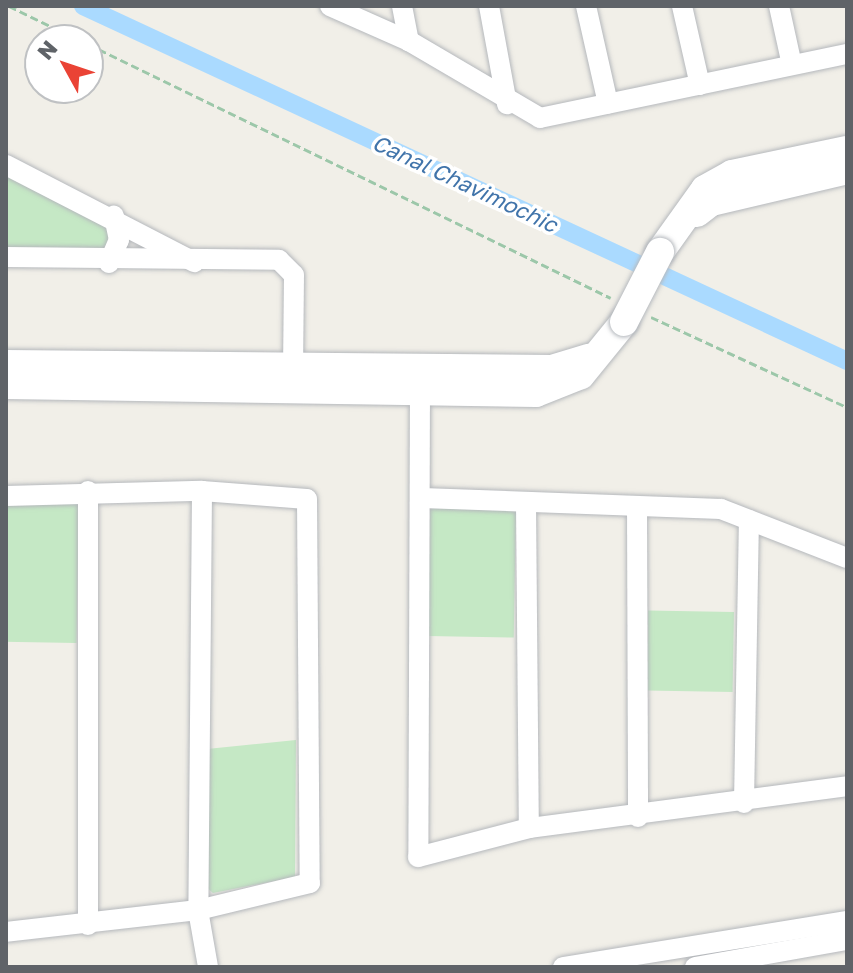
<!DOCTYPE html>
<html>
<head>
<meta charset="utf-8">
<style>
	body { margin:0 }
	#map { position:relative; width:853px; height:973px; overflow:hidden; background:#f1efe8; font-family:"Golos Text",sans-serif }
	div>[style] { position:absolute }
	.green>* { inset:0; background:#c5e8c5; transform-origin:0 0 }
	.canal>* { height:18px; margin:-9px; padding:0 9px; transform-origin:9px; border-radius:9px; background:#aadaff }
	.path>* { height:3px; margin-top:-1.5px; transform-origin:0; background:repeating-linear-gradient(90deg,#9cc7a9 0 8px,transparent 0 12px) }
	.roads { filter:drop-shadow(0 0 2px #b5b8bc) drop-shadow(0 0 2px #b5b8bc) }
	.street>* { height:20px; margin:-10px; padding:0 10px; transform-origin:10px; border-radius:10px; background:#fff }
	.secondary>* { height:28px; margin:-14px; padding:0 14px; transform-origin:14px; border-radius:14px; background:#fff }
	.bridges { filter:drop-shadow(0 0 2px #b6babf) drop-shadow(0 0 2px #b6babf) }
	.secondary-bridge>* { height:28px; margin:-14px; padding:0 14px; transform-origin:14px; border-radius:14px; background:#fff }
	span { translate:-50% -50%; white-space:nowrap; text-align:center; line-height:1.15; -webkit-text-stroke:7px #fff; paint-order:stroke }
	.water-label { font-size:22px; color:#4174aa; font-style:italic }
	.frame { position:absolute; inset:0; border:8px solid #5f6368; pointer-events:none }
	.north { position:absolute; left:24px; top:24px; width:80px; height:80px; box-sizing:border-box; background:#fff; border:2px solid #bfc1c3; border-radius:50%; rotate:310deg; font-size:22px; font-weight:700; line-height:32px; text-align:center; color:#5f6368 }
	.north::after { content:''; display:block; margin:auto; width:28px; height:36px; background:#ea4335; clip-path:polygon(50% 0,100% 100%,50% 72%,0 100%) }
</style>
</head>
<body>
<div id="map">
	<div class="green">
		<div style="clip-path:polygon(6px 172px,107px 222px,113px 234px,103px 254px,6px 248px)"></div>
		<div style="left:79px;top:501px;width:142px;height:73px;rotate:91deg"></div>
		<div style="left:430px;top:508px;width:86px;height:128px;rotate:1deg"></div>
		<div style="left:734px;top:612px;width:80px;height:86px;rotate:91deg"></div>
		<div style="clip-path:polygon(296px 740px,295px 877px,213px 893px,207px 888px,207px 749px)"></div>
	</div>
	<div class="canal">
		<div style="left:83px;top:6px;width:842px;rotate:24.92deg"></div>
	</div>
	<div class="path">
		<div style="left:9px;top:6px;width:78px;rotate:25.9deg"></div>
		<div style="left:88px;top:44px;width:581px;rotate:25.9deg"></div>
		<div style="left:651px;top:317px;width:216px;rotate:24.7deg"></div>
	</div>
	<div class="roads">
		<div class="street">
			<div style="left:330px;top:6px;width:86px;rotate:23.9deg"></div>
			<div style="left:409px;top:41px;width:152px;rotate:30.4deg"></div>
			<div style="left:540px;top:118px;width:314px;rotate:-11.8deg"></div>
			<div style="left:402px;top:6px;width:36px;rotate:79deg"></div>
			<div style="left:489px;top:6px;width:100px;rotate:79.6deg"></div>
			<div style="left:586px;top:6px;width:100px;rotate:77.3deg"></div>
			<div style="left:682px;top:6px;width:81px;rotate:77.2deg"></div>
			<div style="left:779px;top:6px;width:60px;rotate:77.6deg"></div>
			<div style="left:6px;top:165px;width:212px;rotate:27.3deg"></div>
			<div style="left:6px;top:257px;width:273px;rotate:0.6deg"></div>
			<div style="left:279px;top:260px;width:21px;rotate:45deg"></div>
			<div style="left:294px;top:275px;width:90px;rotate:90.6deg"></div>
			<div style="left:109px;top:263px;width:25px;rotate:-67deg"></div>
			<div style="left:119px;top:240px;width:25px;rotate:-102deg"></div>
			<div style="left:420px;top:386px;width:471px;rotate:90.2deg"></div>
			<div style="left:418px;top:857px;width:115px;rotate:-14.6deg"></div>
			<div style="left:529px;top:828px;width:321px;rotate:-7.5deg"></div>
			<div style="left:88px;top:491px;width:434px;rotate:90deg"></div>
			<div style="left:202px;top:491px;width:419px;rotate:90.5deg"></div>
			<div style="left:198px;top:910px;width:58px;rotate:80deg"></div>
			<div style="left:6px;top:496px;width:196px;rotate:-1.5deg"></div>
			<div style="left:202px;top:491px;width:105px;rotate:4.4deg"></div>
			<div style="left:307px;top:499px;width:384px;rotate:89.6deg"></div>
			<div style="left:310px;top:883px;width:115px;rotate:166.4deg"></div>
			<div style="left:198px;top:910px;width:193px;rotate:173.5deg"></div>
			<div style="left:422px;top:498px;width:299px;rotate:2.1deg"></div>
			<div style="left:721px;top:509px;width:135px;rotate:21.3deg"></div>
			<div style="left:526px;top:502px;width:326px;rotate:89.5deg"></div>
			<div style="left:637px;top:507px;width:310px;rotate:89.8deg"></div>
			<div style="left:744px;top:803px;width:283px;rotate:-89deg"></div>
			<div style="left:563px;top:967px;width:288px;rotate:-9.2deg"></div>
			<div style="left:695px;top:967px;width:154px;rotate:-10.1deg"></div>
		</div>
		<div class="secondary">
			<div style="left:697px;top:213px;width:18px;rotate:-38deg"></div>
			<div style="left:711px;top:202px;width:140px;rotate:-13.2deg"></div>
			<div style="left:660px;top:252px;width:77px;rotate:-54.5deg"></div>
			<div style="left:705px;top:189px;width:31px;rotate:-29deg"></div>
			<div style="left:732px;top:174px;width:117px;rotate:-11.8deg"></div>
			<div style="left:6px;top:364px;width:546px;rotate:0.52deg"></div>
			<div style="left:552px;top:369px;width:38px;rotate:-17deg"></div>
			<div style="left:6px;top:385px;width:530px;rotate:0.86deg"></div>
			<div style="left:536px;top:393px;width:48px;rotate:-21.8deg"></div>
			<div style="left:581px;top:375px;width:68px;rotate:-50.9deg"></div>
		</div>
	</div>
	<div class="bridges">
		<div class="secondary-bridge">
			<div style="left:624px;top:322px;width:79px;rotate:-62.8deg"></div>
		</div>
	</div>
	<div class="water-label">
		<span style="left:465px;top:183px;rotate:25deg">Canal Chavimochic</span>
	</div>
	<div class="frame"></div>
	<div class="north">N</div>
</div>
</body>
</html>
